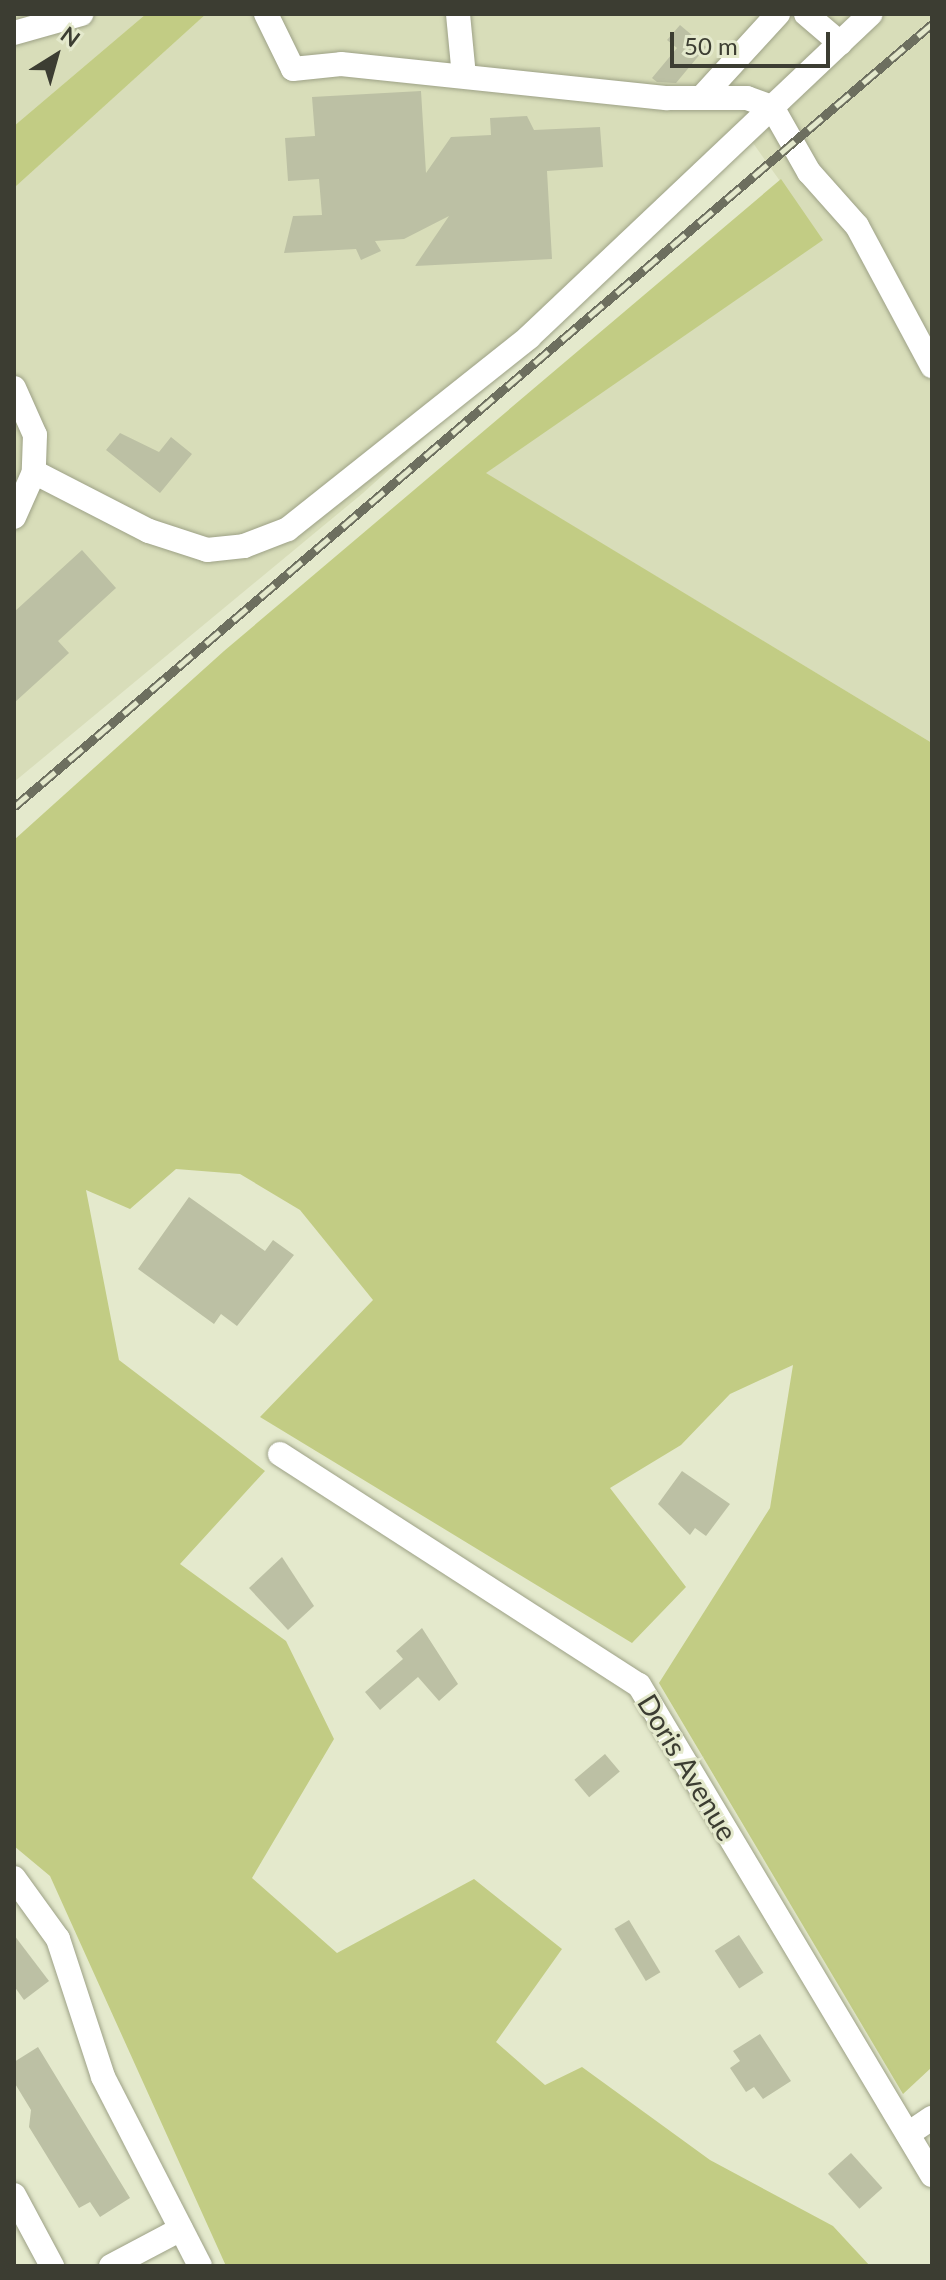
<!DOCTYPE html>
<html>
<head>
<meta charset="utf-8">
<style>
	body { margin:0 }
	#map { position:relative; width:946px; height:2280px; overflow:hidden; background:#e4e9cc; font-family:Lato,sans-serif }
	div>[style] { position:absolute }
	.built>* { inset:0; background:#d8ddb9 }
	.green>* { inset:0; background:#c2cc84 }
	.building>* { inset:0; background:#bcc0a4; transform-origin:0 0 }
	.roads { filter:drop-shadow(0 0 2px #9da186) drop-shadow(0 0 2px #9da186) }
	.minor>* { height:24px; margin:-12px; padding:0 12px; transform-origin:12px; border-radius:12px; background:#fff }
	.rail>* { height:9px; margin-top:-4.5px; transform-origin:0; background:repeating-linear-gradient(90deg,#e4e9cc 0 18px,#6d6f5f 0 36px); box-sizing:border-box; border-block:2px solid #6d6f5f }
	span { translate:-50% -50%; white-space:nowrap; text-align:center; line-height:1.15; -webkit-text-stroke:6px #e4e9cc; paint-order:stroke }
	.street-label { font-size:28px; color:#3c3d32 }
	.frame { position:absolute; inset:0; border:16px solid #3c3d32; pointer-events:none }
	.north { position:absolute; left:16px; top:16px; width:80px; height:80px; -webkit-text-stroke:6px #e4e9cc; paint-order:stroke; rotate:37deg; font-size:22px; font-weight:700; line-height:32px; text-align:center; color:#3c3d32 }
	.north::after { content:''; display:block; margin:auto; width:28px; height:36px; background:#3c3d32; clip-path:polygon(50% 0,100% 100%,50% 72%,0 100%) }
	.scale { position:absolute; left:670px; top:32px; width:160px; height:36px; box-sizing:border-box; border:4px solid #3c3d32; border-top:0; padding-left:10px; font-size:24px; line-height:28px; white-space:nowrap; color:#3c3d32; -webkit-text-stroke:6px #e4e9cc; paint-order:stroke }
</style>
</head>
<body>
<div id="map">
	<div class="built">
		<div style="clip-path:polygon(14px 14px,146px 14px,14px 126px)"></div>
		<div style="clip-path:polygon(206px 14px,932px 14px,932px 743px,485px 473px,822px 240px,753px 143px,363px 493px,14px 782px,14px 188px)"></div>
	</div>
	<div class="green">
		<div style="clip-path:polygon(146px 14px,206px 14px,14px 188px,14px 126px)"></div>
		<div style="clip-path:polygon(781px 179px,823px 240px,486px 473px,932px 743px,932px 2067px,903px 2094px,659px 1683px,770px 1508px,793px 1365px,730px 1394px,681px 1445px,610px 1488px,686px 1587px,632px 1643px,260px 1417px,373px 1300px,300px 1210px,240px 1174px,176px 1169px,130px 1209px,86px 1190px,119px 1360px,265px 1471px,180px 1564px,286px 1641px,334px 1739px,252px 1878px,337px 1953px,474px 1879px,562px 1949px,496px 2042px,545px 2085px,582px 2067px,710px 2160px,833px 2226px,870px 2266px,226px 2266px,50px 1876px,14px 1846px,14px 840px,224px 651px)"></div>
	</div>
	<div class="building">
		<div style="clip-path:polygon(680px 25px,706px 47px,676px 83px,657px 82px,652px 78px,677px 48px,667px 40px)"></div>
		<div style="clip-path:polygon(421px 91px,426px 173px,451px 137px,491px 135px,490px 118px,527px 116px,534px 130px,600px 127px,603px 167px,547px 171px,552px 259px,415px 266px,449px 216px,404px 239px,375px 241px,381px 251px,361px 260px,356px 249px,284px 253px,293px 216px,322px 215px,319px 179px,288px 181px,285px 138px,315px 136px,312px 97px)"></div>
		<div style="clip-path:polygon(120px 433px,159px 452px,171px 437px,192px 454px,160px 493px,106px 450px)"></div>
		<div style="clip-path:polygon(82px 550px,116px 588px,58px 641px,69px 653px,14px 703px,14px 612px)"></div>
		<div style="clip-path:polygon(189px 1197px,265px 1251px,273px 1240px,294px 1255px,237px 1326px,221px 1314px,214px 1324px,138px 1269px)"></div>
		<div style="clip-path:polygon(682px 1471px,730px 1504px,706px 1536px,695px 1528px,690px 1535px,658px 1504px)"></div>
		<div style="clip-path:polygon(282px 1557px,314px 1606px,288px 1630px,249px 1588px)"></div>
		<div style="clip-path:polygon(422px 1628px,458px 1684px,439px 1701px,418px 1677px,380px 1710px,365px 1692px,403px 1659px,396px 1651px)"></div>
		<div style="left:605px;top:1754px;width:23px;height:40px;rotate:50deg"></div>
		<div style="left:629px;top:1920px;width:61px;height:17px;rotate:59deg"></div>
		<div style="clip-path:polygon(14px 1935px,49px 1981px,24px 2000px,14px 1986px)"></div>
		<div style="left:739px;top:1935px;width:45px;height:29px;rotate:57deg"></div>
		<div style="clip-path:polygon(760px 2034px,791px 2081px,763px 2099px,754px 2087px,746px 2092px,730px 2068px,740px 2061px,733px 2051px)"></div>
		<div style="clip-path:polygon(38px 2047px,130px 2198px,100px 2217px,90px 2202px,79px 2208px,29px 2127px,31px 2110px,14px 2082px,14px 2062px)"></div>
		<div style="left:851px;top:2153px;width:47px;height:31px;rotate:48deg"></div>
	</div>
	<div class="roads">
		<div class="minor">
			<div style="left:266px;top:14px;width:61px;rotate:63.9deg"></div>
			<div style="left:293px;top:69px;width:48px;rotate:-5.9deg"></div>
			<div style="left:341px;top:64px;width:328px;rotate:6deg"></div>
			<div style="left:667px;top:98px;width:80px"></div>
			<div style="left:747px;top:98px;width:27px;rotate:20deg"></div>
			<div style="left:772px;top:107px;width:75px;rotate:60.4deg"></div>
			<div style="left:809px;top:172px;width:72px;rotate:48.4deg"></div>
			<div style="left:857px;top:226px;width:159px;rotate:61.8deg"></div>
			<div style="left:458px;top:14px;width:62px;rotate:84.5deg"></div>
			<div style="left:806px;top:14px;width:45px;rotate:40.5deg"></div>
			<div style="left:14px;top:33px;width:70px;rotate:-15.8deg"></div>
			<div style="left:701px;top:98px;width:114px;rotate:-47.5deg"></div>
			<div style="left:14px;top:388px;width:51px;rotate:65.9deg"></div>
			<div style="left:35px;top:435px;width:37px;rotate:92deg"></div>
			<div style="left:34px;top:472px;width:49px;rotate:114deg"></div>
			<div style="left:34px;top:472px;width:129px;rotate:27.2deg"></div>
			<div style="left:149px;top:531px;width:61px;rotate:18.1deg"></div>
			<div style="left:207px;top:550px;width:37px;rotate:-6deg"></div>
			<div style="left:244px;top:546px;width:47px;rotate:-21.1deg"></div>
			<div style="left:288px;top:529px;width:308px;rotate:-38.5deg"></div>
			<div style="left:529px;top:337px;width:470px;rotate:-43.4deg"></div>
			<div style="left:280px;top:1454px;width:427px;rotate:32.8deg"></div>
			<div style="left:639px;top:1685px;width:571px;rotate:59.12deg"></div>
			<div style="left:14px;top:1878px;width:75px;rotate:54.2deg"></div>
			<div style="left:58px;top:1939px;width:145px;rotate:71.9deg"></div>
			<div style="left:103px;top:2077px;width:212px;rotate:62.8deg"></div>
			<div style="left:908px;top:2134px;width:29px;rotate:-34deg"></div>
			<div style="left:14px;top:2195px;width:81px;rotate:61.8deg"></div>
			<div style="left:111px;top:2266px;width:79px;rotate:-27.9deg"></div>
		</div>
	</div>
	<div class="rail">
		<div style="left:14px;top:807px;width:1207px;rotate:-40.46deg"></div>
	</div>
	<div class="street-label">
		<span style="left:688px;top:1767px;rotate:59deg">Doris Avenue</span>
	</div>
	<div class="frame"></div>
	<div class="north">N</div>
	<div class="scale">50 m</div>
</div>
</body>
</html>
